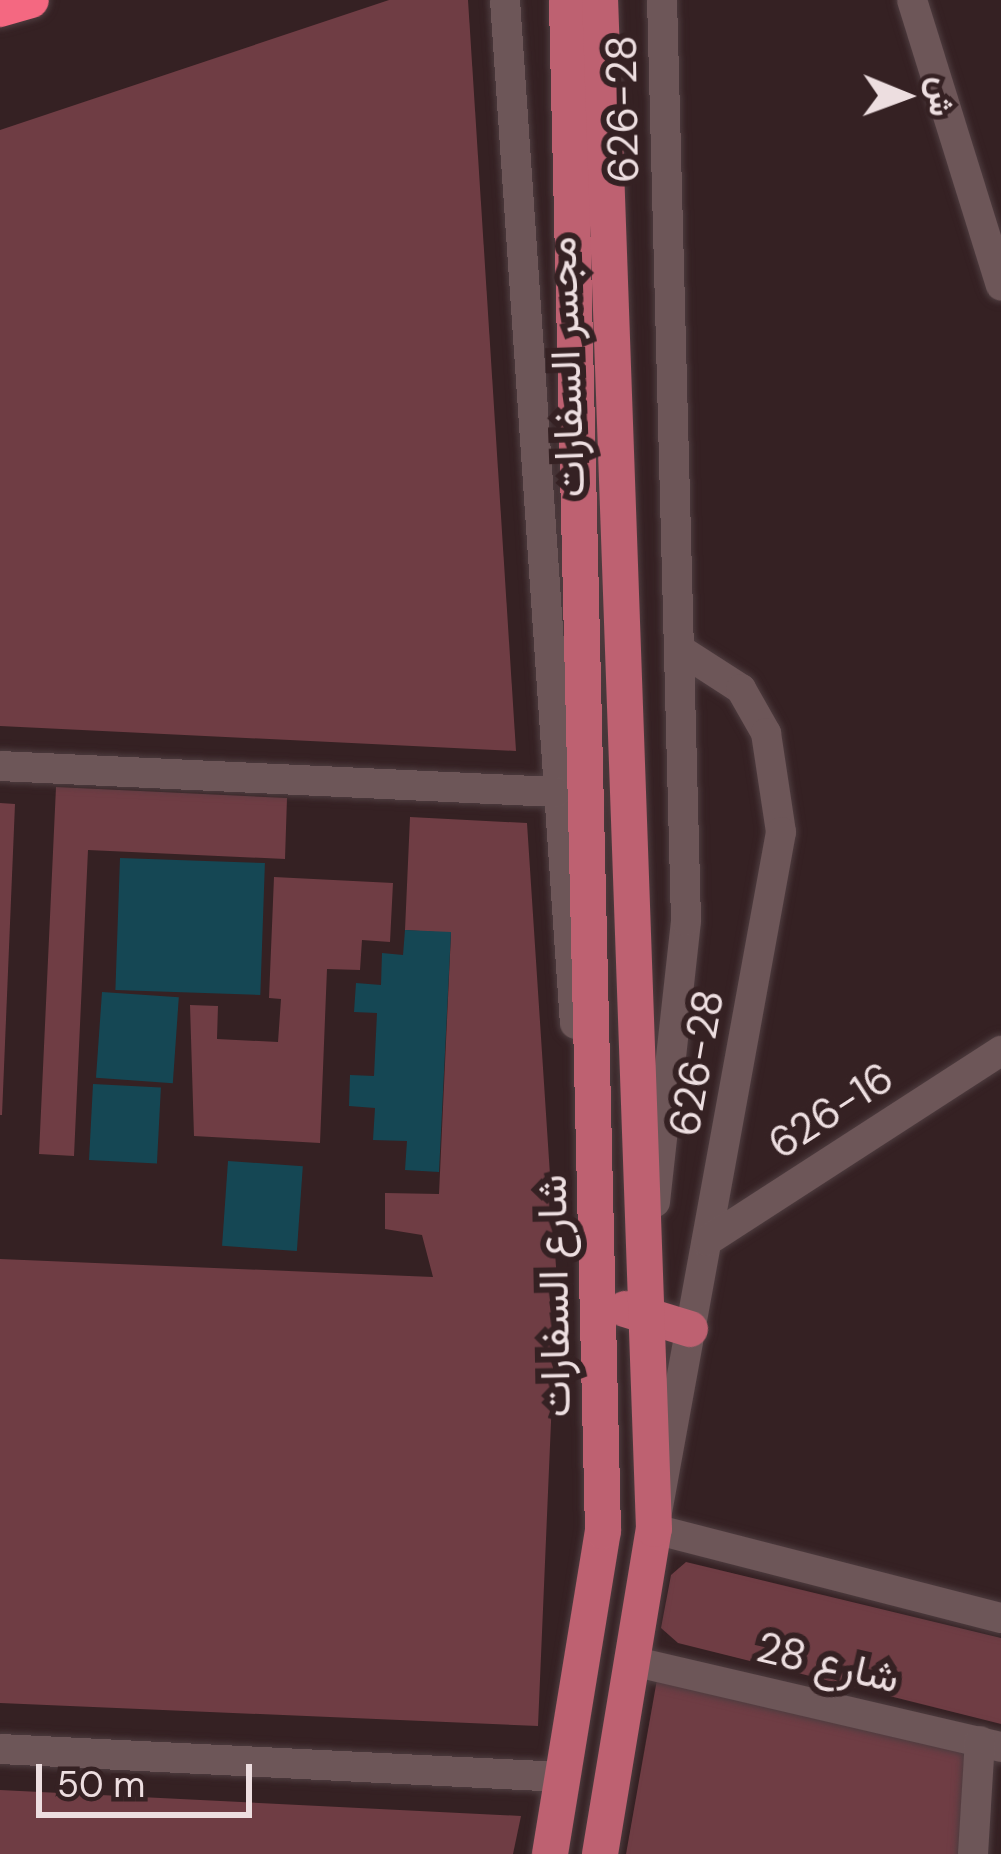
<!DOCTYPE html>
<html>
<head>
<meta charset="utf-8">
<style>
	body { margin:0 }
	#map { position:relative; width:1001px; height:1854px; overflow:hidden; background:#352123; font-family:"DM Sans",Vazirmatn,sans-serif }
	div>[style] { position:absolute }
	.green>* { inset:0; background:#6f3d44 }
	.building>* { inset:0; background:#154754; transform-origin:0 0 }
	.roads { filter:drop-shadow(0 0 3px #4e3d40) drop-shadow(0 0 3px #4e3d40) }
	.minor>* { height:30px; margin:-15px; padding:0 15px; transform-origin:15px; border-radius:15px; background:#6d5658 }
	.major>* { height:36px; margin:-18px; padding:0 18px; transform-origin:18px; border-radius:18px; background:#be6171 }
	.highway>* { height:36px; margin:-18px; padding:0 18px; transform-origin:18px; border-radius:18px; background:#f46881 }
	span { translate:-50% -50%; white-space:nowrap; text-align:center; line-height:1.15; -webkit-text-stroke:12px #352123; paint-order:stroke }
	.street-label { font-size:42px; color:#eddee0 }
	.north { position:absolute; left:845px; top:36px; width:120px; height:120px; -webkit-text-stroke:9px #352123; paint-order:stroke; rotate:91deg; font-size:33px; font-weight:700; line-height:48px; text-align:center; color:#eddee0 }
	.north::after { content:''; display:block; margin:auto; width:42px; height:54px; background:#eddee0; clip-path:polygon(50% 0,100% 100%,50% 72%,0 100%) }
	.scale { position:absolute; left:36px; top:1764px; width:216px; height:54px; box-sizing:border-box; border:6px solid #eddee0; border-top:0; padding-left:15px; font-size:36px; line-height:42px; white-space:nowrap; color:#eddee0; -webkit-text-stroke:9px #352123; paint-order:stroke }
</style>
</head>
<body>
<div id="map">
	<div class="green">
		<div style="clip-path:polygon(389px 0,468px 0,516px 751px,0 726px,0 130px)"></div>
		<div style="clip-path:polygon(56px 787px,287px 798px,285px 859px,88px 850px,74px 1156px,39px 1154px)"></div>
		<div style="clip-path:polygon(0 803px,15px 804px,2px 1115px,0 1115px)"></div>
		<div style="clip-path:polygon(410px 817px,527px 823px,557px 1282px,538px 1726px,0 1703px,0 1259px,433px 1277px,422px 1235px,385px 1229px,385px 1193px,439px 1194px,451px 933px,405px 930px)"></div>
		<div style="clip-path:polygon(274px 877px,393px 883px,390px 942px,362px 940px,360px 970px,327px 969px,320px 1143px,194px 1136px,190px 1005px,218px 1006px,217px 1039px,278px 1042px,281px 999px,269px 998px)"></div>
		<div style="clip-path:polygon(686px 1562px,1001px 1638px,1001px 1724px,678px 1643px,661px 1628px,671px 1575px)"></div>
		<div style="clip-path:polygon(661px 1657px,980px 1741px,973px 1854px,626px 1854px)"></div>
		<div style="clip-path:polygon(0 1790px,521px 1816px,513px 1854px,0 1854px)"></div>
	</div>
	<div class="building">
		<div style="left:120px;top:858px;width:145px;height:132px;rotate:2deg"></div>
		<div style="clip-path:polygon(405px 930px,451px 932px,439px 1172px,405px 1170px,407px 1141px,373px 1140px,375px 1108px,349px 1106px,350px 1075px,374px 1076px,377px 1013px,354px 1012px,356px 983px,381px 985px,382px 953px,403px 955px)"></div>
		<div style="left:102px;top:992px;width:77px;height:86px;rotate:4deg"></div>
		<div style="left:93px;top:1084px;width:68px;height:76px;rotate:3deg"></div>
		<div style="left:228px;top:1161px;width:75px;height:85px;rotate:4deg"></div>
	</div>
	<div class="roads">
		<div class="minor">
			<div style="left:505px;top:0;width:1026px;rotate:86.09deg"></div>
			<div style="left:912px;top:0;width:299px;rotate:72.7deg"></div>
			<div style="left:679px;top:649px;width:74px;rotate:32.8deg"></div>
			<div style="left:741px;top:689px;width:51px;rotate:60.4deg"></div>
			<div style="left:766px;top:733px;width:100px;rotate:81.4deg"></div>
			<div style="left:781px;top:832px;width:708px;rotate:100.33deg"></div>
			<div style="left:654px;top:1529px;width:358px;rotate:14.4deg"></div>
			<div style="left:0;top:766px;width:557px;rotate:2.68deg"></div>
			<div style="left:655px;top:1202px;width:283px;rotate:-83.7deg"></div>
			<div style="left:686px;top:921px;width:921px;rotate:-91.49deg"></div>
			<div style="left:707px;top:1241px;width:350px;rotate:-32.9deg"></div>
			<div style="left:636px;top:1662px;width:375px;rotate:13.1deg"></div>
			<div style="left:0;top:1749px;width:564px;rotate:2.85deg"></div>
			<div style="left:973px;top:1854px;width:113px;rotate:-86.5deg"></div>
		</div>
		<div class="major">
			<div style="left:625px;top:1309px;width:68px;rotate:17.1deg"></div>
			<div style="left:550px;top:1854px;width:327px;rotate:-80.7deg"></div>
			<div style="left:603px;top:1531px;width:1531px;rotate:-91.35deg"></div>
			<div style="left:600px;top:1854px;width:329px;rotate:-80.6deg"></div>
			<div style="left:654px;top:1529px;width:1530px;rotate:-92.02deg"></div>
		</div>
		<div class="highway">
			<div style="left:0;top:9px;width:32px;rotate:-16deg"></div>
		</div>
	</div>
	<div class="street-label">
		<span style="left:623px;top:109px;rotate:-91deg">626-28</span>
		<span style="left:566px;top:367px;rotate:-92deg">مجسر السفارات</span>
		<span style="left:697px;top:1063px;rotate:-80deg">626-28</span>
		<span style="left:831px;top:1111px;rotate:-33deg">626-16</span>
		<span style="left:554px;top:1296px;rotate:-91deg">شارع السفارات</span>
		<span style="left:828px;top:1663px;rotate:13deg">شارع 28</span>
	</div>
	<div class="north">ش</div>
	<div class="scale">50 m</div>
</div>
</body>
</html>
